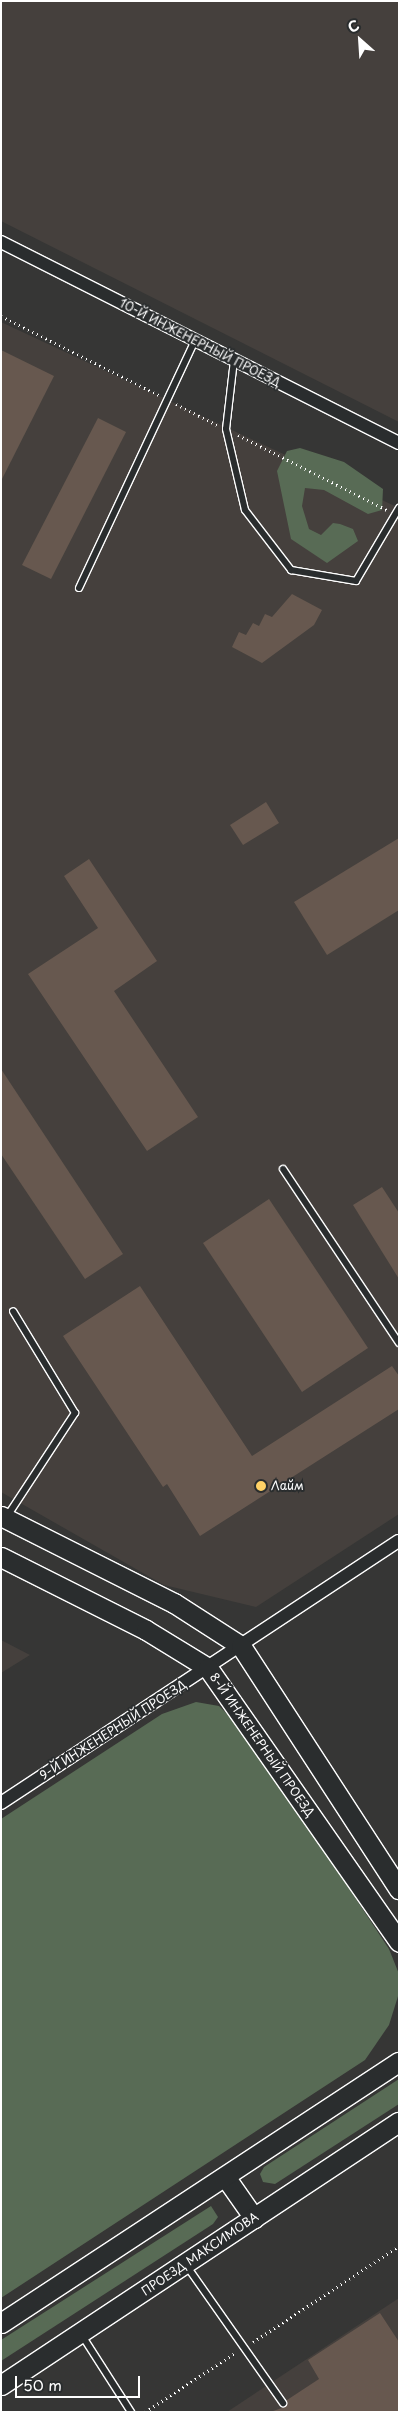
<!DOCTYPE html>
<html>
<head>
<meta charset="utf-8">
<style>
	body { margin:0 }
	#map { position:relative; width:400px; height:2413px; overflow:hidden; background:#363635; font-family:"Playpen Sans",sans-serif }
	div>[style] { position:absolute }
	.built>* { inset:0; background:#45403d }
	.green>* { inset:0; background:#586b55 }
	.building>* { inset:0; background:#67584f }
	.path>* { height:3px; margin-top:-1.5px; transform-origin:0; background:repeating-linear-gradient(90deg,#fff 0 1px,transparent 0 5px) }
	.roads { filter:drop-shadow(1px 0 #fff) drop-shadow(-1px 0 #fff) drop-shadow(0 1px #fff) drop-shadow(0 -1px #fff) }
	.lane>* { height:6px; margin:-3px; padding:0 3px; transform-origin:3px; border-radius:3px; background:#2a2d2e }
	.street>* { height:12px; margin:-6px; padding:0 6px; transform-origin:6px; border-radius:6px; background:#2a2d2e }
	.secondary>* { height:19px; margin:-9.5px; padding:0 9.5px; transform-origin:9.5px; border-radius:9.5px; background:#2a2d2e }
	.dots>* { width:14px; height:14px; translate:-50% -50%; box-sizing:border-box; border:2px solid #2a2d2e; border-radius:50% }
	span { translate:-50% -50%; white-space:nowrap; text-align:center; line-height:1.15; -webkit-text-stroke:4px #2a2d2e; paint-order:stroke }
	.street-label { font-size:12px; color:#fff }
	.poi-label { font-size:12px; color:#fff }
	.left { translate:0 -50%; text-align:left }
	.frame { position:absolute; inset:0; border:2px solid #fff; pointer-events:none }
	.north { position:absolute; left:335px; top:15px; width:50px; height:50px; -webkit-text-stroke:4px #2a2d2e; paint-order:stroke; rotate:334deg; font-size:14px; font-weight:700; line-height:20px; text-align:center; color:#fff }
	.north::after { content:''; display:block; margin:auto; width:18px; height:22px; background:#fff; clip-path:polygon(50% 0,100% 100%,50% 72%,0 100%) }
	.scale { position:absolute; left:15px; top:2376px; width:125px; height:22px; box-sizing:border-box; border:2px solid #fff; border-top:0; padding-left:6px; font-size:15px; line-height:18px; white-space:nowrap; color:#fff; -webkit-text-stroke:4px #2a2d2e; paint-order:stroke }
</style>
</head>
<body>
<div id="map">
	<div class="built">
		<div style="clip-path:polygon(1px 1px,399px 1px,399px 422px,1px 221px)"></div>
		<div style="clip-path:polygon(1px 322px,399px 508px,399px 1514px,256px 1607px,164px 1585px,1px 1492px)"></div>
		<div style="clip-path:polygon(1px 1640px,30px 1655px,1px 1673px)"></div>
		<div style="clip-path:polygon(399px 2298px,399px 2412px,227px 2412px)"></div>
	</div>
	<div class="green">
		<div style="clip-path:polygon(300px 448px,344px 462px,383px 489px,382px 510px,368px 514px,324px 490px,305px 488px,302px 506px,309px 529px,321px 535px,333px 523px,340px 524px,353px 529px,358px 541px,327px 563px,291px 539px,277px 471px,287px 451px)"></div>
		<div style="clip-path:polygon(196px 1702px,219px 1706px,246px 1732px,389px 1949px,399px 1974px,399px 1993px,389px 2025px,365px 2060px,1px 2298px,1px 1819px,162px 1714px)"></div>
		<div style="clip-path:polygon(399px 2079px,399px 2104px,275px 2184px,263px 2182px,260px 2174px,264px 2167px)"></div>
		<div style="clip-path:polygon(211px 2206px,218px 2217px,213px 2224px,1px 2361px,1px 2340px)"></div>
	</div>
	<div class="building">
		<div style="clip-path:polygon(1px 350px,54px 376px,1px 481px)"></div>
		<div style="clip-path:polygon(98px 418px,126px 432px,51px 579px,22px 565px)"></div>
		<div style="clip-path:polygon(292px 594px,322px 610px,314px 625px,262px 663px,232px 647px,239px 632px,246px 635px,253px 623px,259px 626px,265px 614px,272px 617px)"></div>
		<div style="clip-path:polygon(266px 802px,279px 823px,243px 845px,230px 825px)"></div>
		<div style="clip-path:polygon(399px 838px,399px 910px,327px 955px,294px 902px)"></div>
		<div style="clip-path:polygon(89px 859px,157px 961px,114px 991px,198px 1117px,147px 1151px,28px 974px,98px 928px,64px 876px)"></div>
		<div style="clip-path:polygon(1px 1069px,123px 1254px,85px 1279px,1px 1154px)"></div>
		<div style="clip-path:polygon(382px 1187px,399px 1213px,399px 1279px,353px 1205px)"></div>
		<div style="clip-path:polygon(269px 1199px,368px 1348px,302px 1392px,203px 1243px)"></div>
		<div style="clip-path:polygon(140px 1286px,252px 1456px,392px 1366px,399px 1376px,399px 1409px,200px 1536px,167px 1484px,163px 1487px,63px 1336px)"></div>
		<div style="clip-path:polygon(380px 2313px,399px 2342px,399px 2412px,270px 2412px,285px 2407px,287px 2400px,319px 2379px,308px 2360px)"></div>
	</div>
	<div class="path">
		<div style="left:1px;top:316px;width:177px;rotate:26.6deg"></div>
		<div style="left:176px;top:404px;width:46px;rotate:27.1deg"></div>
		<div style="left:238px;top:435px;width:167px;rotate:26.7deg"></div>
		<div style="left:253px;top:2342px;width:175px;rotate:-33.3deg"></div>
		<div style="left:145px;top:2412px;width:108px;rotate:-33.2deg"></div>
	</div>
	<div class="roads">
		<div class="lane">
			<div style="left:234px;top:360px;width:69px;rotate:96.6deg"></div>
			<div style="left:226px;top:429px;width:83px;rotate:76.8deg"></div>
			<div style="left:245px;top:510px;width:76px;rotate:52.5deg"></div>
			<div style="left:291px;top:570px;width:66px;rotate:9.6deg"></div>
			<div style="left:356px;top:581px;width:85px;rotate:-59.5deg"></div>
			<div style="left:79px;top:588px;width:274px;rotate:-64.9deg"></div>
			<div style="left:283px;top:1169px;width:209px;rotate:56.3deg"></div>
			<div style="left:6px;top:1518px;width:126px;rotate:-56.7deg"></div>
			<div style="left:75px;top:1413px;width:119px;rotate:-121.3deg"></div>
			<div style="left:186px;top:2265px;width:169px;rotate:54.9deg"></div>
			<div style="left:81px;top:2334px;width:93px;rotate:57.3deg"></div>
		</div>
		<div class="street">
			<div style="left:1px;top:242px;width:446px;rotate:26.8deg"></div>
			<div style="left:1px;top:1803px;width:476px;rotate:-33.4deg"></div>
		</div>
		<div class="secondary">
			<div style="left:1px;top:1516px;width:194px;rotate:26.7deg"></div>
			<div style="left:174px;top:1603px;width:80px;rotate:32.7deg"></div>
			<div style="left:241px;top:1646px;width:290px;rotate:57deg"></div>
			<div style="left:1px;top:1557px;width:162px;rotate:26.7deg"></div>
			<div style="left:146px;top:1630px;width:73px;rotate:31.5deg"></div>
			<div style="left:208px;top:1668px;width:334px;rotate:55.1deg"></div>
			<div style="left:226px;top:2178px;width:49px;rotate:55deg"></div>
			<div style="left:1px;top:2323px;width:476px;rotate:-33.3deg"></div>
			<div style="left:1px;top:2385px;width:477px;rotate:-33.5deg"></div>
		</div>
	</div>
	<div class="dots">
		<div style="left:261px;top:1486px;background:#ffd166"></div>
	</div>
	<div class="street-label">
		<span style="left:200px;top:343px;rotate:27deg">10-Й ИНЖЕНЕРНЫЙ ПРОЕЗД</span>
		<span style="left:113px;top:1730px;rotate:-33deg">9-Й ИНЖЕНЕРНЫЙ ПРОЕЗД</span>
		<span style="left:262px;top:1745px;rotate:55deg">8-Й ИНЖЕНЕРНЫЙ ПРОЕЗД</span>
		<span style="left:200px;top:2254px;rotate:-34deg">ПРОЕЗД МАКСИМОВА</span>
	</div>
	<div class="poi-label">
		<span class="left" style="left:271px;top:1486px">Лайм</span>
	</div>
	<div class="frame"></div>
	<div class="north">С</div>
	<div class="scale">50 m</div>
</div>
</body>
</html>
